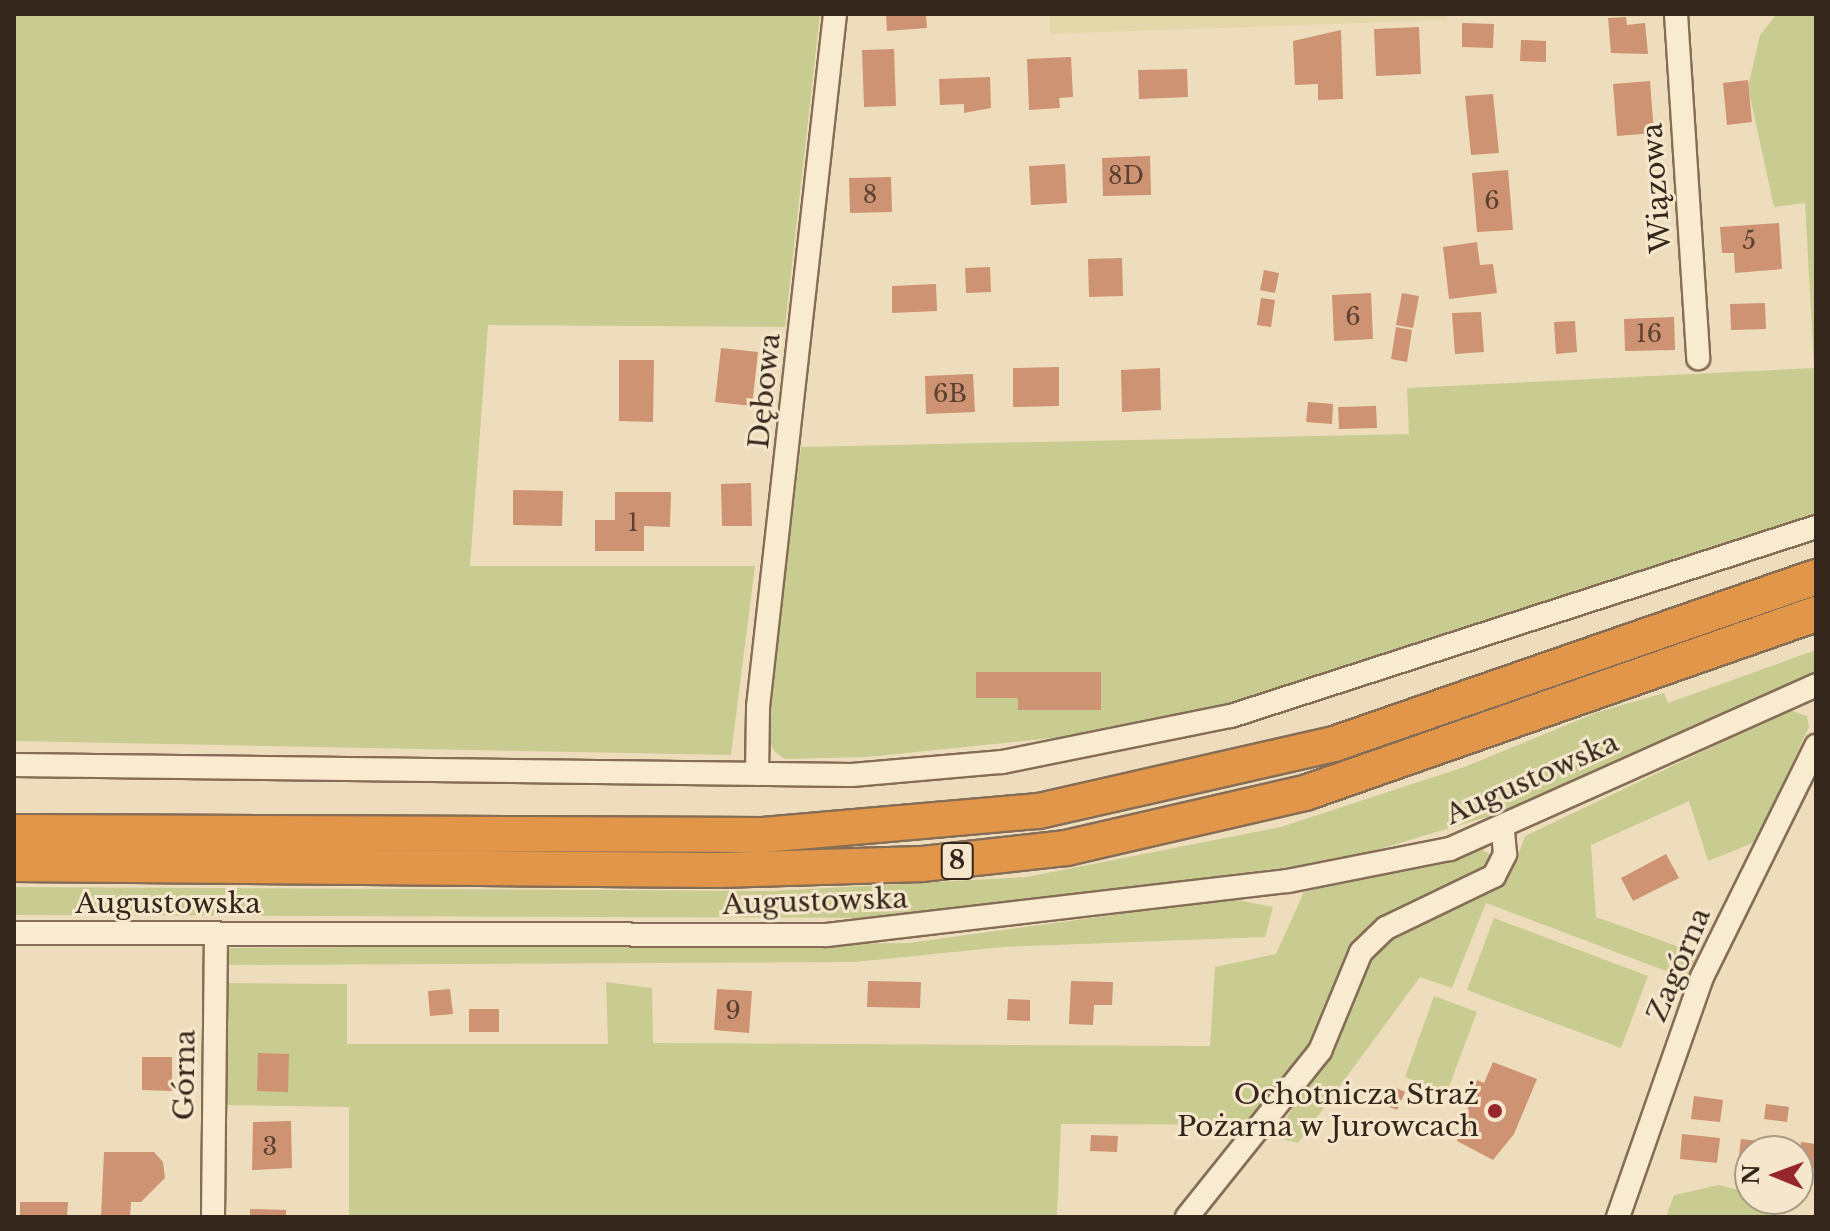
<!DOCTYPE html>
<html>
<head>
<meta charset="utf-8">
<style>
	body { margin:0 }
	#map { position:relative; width:1830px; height:1231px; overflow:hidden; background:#eeddbd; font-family:"Libre Baskerville",serif }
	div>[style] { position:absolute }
	.farmland>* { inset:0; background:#e4d7aa }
	.green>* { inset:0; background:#c9cc91 }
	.building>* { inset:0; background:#cd9372 }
	.roads { filter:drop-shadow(2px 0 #866d56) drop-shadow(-2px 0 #866d56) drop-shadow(0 2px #866d56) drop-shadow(0 -2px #866d56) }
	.minor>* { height:22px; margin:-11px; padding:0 11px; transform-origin:11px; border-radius:11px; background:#f9ebd0 }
	.highway>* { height:34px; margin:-17px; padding:0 17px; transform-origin:17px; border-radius:17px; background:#e1964a }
	.dots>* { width:22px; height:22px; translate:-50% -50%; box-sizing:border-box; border:4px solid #f6e7cc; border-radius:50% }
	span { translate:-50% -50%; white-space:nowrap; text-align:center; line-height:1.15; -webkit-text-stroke:6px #f6e7cc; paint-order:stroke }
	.number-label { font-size:24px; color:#5b4131 }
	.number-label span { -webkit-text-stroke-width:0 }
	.shield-label span { padding:2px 6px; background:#f6e7cc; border:2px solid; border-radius:6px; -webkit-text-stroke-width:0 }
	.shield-label { font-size:26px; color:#35261b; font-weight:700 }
	.street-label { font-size:28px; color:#35261b }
	.poi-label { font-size:28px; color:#35261b }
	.right { translate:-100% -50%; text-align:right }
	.frame { position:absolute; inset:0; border:16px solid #35261b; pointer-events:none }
	.north { position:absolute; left:1734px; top:1135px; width:80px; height:80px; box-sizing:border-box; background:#f6e7cc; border:2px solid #a99a85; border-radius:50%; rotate:271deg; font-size:22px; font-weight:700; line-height:32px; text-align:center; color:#35261b }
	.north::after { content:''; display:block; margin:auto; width:28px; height:36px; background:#96252c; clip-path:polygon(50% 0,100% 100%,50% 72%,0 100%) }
</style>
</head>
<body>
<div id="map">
	<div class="farmland">
		<div style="clip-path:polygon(1050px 14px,1447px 14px,1447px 20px,1050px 34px)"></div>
	</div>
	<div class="green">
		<div style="clip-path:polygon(14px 14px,820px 14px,785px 327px,488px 325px,470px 566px,755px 566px,731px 755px,14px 741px)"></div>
		<div style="clip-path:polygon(1777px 14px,1816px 14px,1816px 518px,1245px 701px,1063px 737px,868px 757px,785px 759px,774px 751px,766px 733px,801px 447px,1409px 434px,1407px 388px,1814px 368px,1805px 203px,1774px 207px,1748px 87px,1760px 35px)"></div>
		<div style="clip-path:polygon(1816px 650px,1816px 671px,1520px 807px,1343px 860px,885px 918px,14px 915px,14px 887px,773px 891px,1027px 877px,1281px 827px,1467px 766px,1598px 712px,1664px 693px,1668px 703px)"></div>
		<div style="clip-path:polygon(1790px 710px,1807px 716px,1809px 727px,1755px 842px,1708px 861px,1689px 801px,1591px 845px,1596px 917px,1699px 954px,1687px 979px,1486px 903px,1452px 988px,1420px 977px,1298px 1143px,1274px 1137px,1327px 1055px,1365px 967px,1384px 941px,1493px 888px,1516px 861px,1525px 836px)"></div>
		<div style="clip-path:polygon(1481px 849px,1491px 855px,1488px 868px,1366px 931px,1314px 1044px,1255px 1125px,1061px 1124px,1057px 1217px,349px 1217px,349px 1107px,226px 1105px,228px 983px,347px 984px,347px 1044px,608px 1044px,606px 982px,652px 988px,653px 1043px,1210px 1046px,1215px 967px,1276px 954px,1304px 892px)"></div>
		<div style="clip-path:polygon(1232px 899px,1273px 907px,1265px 937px,1003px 947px,855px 962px,229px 965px,229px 948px,908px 943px)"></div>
		<div style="clip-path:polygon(1494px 918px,1648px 976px,1621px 1048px,1467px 990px)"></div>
		<div style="clip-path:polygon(1434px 996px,1477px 1012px,1447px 1092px,1405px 1077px)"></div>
		<div style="clip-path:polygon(1719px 1185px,1742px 1191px,1777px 1217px,1666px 1217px,1674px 1195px)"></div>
	</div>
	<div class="building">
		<div style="clip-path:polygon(886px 14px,926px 14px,927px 28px,887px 31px)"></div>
		<div style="clip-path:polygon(1626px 17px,1627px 25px,1645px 23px,1648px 54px,1611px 53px,1608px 18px)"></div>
		<div style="clip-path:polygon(1462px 23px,1494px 24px,1493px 48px,1462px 47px)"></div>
		<div style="clip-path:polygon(1419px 27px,1421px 74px,1376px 76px,1374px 29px)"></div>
		<div style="clip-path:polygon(1341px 30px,1343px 99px,1318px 100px,1318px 84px,1295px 85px,1293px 41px)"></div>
		<div style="clip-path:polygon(1521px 40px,1546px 41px,1546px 62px,1520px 61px)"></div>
		<div style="clip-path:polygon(894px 49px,896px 106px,864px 107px,862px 50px)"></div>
		<div style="clip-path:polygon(1071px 57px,1073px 97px,1059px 98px,1060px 108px,1029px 110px,1027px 59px)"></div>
		<div style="clip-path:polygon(1187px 69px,1188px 97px,1139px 99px,1138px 70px)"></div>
		<div style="clip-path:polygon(990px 77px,991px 108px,964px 113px,964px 104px,940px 105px,939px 79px)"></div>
		<div style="clip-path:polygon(1748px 80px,1752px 122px,1727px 125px,1723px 83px)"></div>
		<div style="clip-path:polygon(1650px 81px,1654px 133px,1617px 136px,1613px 84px)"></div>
		<div style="clip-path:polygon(1493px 94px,1499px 153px,1471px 155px,1465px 96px)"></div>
		<div style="clip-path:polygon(1150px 156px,1151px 195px,1103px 196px,1102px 158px)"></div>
		<div style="clip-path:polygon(1065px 164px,1067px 203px,1031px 205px,1029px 166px)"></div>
		<div style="clip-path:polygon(1508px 170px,1513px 230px,1477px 232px,1472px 173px)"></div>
		<div style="clip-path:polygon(891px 177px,892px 212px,850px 213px,849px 178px)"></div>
		<div style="clip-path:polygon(1779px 223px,1782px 269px,1735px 273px,1734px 253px,1722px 253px,1720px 227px)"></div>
		<div style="clip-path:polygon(1477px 242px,1480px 265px,1493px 264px,1497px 293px,1449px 299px,1443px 247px)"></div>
		<div style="clip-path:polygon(1122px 258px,1123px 296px,1089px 297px,1088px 259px)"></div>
		<div style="clip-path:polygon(990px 267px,991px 292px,966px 293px,965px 268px)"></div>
		<div style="clip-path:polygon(1264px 270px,1279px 273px,1275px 293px,1260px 290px)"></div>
		<div style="clip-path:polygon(936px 284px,937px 311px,892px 313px,892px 286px)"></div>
		<div style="clip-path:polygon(1371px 293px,1373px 339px,1334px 341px,1332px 295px)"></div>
		<div style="clip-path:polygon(1402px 293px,1419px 296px,1413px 328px,1396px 325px)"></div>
		<div style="clip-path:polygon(1261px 298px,1275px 300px,1271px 327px,1257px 325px)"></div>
		<div style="clip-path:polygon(1765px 303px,1766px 329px,1731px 330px,1730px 304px)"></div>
		<div style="clip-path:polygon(1481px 312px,1484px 352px,1455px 354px,1452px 313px)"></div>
		<div style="clip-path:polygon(1674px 317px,1675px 350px,1625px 351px,1624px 319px)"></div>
		<div style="clip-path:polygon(1575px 321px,1577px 352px,1556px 354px,1554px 322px)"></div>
		<div style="clip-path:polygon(1396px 327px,1412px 330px,1407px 362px,1391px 359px)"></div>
		<div style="clip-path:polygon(721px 348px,758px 352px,752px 406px,715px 402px)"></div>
		<div style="clip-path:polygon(619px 360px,654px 360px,653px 422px,619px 421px)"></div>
		<div style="clip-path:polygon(1059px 367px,1059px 406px,1013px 407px,1013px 368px)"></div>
		<div style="clip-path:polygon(1160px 368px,1161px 410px,1122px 412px,1121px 370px)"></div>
		<div style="clip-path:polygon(973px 374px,975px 412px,926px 414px,925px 376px)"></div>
		<div style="clip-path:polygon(1308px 402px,1333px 404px,1332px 424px,1306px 422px)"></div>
		<div style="clip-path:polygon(1376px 406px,1377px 428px,1339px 429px,1338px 407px)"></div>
		<div style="clip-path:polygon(751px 483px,752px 526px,722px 526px,721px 484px)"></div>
		<div style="clip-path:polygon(513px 490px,563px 491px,562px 526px,513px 525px)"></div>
		<div style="clip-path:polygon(615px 492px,671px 492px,670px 527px,644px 526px,644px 551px,595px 551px,595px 520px,615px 520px)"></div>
		<div style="clip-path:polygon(976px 672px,1101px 672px,1101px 710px,1018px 710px,1018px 698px,976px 698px)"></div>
		<div style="clip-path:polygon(1666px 854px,1679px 878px,1633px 901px,1621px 878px)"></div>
		<div style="clip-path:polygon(868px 981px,921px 982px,920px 1008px,867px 1007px)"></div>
		<div style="clip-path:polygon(1071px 981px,1113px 982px,1112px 1005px,1094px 1005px,1093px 1025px,1069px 1024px)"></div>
		<div style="clip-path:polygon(450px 989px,453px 1014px,430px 1016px,428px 991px)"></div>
		<div style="clip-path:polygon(717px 989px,752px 991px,749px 1033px,714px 1030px)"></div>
		<div style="clip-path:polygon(1008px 999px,1030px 1000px,1030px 1021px,1007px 1020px)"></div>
		<div style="clip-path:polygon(469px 1009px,499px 1009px,499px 1032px,469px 1032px)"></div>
		<div style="clip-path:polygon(258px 1053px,289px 1054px,288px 1092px,257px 1091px)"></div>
		<div style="clip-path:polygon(142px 1057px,172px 1057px,172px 1091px,142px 1090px)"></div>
		<div style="clip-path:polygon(1493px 1062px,1537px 1079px,1514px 1134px,1493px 1160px,1457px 1141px,1477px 1080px,1484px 1083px)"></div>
		<div style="clip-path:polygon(1394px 1087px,1405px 1092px,1397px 1110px,1387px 1106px)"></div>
		<div style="clip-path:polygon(1694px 1096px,1723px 1100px,1720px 1122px,1691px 1119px)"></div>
		<div style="clip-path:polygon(1766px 1104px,1789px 1107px,1787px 1122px,1764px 1119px)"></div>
		<div style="clip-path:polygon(291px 1121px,292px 1168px,252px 1170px,253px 1122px)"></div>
		<div style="clip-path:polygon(1682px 1134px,1720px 1138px,1717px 1163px,1680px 1159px)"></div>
		<div style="clip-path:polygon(1091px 1135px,1118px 1136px,1117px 1152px,1090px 1151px)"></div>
		<div style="clip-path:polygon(1741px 1139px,1778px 1143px,1777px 1151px,1750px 1151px,1750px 1165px,1738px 1163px)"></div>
		<div style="clip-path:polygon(1801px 1142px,1816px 1144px,1816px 1169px,1798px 1167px)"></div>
		<div style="clip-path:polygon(104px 1152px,154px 1152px,163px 1162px,165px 1178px,141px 1202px,131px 1202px,130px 1217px,101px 1217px)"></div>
		<div style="clip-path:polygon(20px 1202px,68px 1202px,67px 1217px,20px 1217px)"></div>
		<div style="clip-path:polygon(250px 1209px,286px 1210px,286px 1217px,250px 1217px)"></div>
	</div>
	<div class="roads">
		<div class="minor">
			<div style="left:1676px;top:14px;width:345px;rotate:86.3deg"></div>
			<div style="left:14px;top:765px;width:838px;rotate:0.68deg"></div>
			<div style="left:852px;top:775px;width:151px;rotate:-5deg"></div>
			<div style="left:1002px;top:762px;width:234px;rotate:-11.4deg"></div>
			<div style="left:1231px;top:716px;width:615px;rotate:-17.9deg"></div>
			<div style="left:757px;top:774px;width:67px;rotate:-89.1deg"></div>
			<div style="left:758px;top:707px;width:697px;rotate:-83.66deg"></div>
			<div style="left:14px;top:933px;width:813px;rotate:0.14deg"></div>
			<div style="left:827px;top:935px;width:464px;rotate:-6.7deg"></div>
			<div style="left:1288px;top:881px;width:165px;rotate:-11.2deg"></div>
			<div style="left:1450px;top:849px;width:401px;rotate:-24.1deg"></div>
			<div style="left:213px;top:1217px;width:283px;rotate:-89.4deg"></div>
			<div style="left:1187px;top:1217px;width:213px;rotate:-51.3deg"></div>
			<div style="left:1320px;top:1051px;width:107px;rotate:-67.5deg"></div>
			<div style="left:1361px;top:952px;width:35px;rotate:-44deg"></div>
			<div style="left:1386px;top:928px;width:120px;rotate:-25.7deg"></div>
			<div style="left:1494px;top:876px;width:25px;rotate:-63deg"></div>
			<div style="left:1505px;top:854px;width:25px;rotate:-95deg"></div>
			<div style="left:1618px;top:1217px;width:254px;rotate:-70.7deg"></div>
			<div style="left:1702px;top:977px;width:258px;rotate:-63.7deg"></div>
		</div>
		<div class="highway">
			<div style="left:14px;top:832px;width:749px;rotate:0.23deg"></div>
			<div style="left:763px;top:835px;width:277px;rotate:-5deg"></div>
			<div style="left:1039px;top:811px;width:303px;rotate:-12.8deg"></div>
			<div style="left:1334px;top:744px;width:510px;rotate:-19.11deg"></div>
			<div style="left:14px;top:864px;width:705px;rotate:0.49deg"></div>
			<div style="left:719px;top:870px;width:203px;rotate:-1.7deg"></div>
			<div style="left:922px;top:864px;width:145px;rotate:-6.3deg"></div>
			<div style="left:1066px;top:848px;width:245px;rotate:-13deg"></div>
			<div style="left:1305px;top:793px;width:541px;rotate:-19.31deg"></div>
		</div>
	</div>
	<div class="dots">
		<div style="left:1495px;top:1111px;background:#96252c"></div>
	</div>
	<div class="number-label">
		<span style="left:1126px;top:176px">8D</span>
		<span style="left:870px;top:195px">8</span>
		<span style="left:1492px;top:201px">6</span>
		<span style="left:1749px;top:241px">5</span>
		<span style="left:1353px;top:317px">6</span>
		<span style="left:1649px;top:334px">16</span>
		<span style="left:950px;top:394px">6B</span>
		<span style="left:633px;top:523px">1</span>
		<span style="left:733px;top:1011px">9</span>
		<span style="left:270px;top:1147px">3</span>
	</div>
	<div class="shield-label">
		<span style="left:957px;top:861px">8</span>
	</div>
	<div class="street-label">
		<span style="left:1657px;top:188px;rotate:-94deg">Wiązowa</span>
		<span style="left:765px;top:391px;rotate:-84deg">Dębowa</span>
		<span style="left:1532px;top:779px;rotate:-24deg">Augustowska</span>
		<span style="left:815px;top:902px;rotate:-2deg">Augustowska</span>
		<span style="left:168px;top:904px">Augustowska</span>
		<span style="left:1679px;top:965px;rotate:-67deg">Zagórna</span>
		<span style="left:185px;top:1075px;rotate:-89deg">Górna</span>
	</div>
	<div class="poi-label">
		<span class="right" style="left:1479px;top:1111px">Ochotnicza Straż<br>Pożarna w Jurowcach</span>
	</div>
	<div class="frame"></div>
	<div class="north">N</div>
</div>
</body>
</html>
